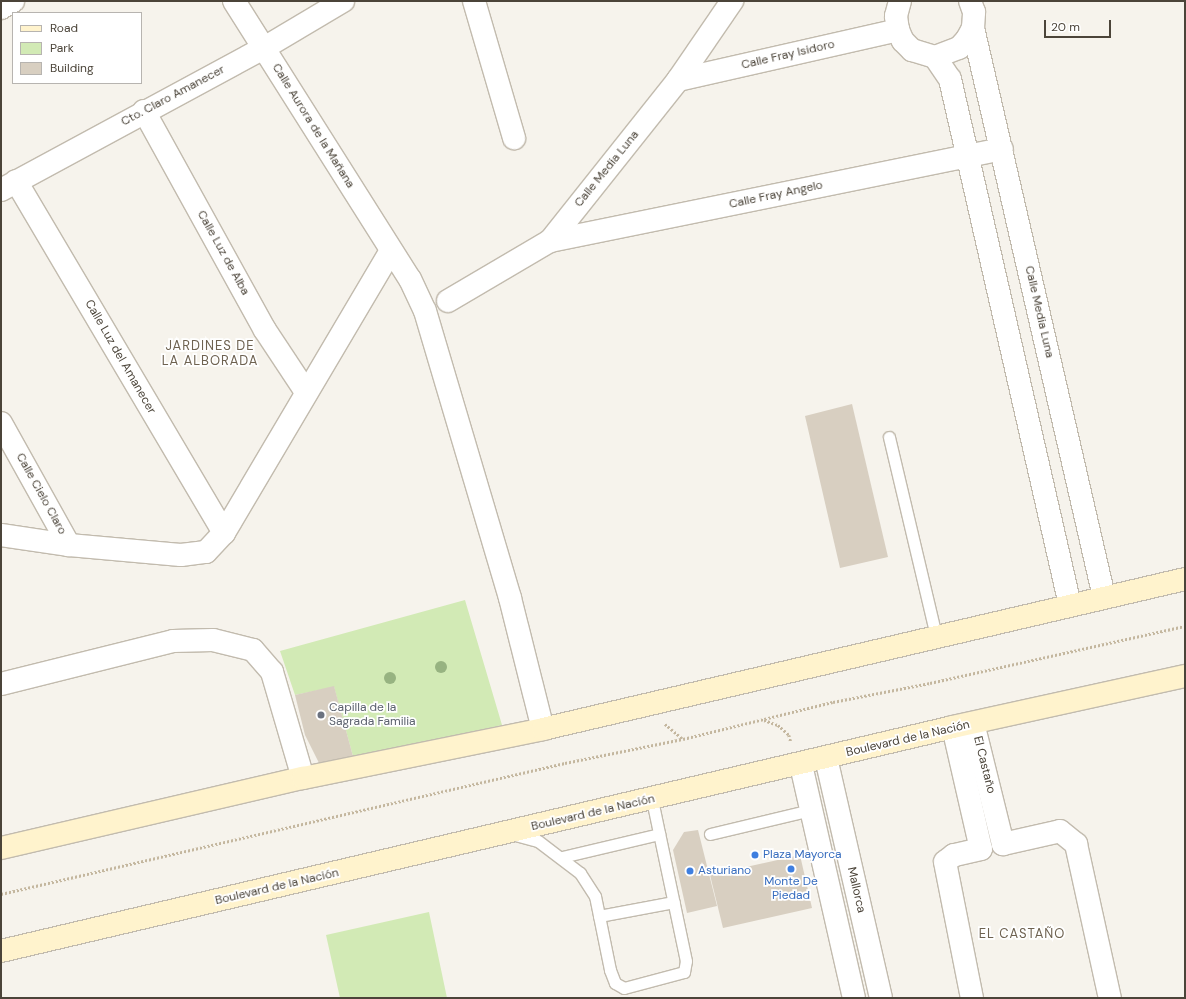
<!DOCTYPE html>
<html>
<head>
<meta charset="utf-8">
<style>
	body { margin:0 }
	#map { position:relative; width:1186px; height:999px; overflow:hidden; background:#f6f3ec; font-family:"DM Sans",sans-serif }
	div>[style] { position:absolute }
	.green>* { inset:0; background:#d2eab5 }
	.building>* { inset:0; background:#d8cfc1 }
	.path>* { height:2.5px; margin-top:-1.25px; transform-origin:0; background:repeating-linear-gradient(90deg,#c4b79f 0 2px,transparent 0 4px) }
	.roads { filter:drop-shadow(1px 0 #c2bbae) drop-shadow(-1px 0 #c2bbae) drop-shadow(0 1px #c2bbae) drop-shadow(0 -1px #c2bbae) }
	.service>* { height:11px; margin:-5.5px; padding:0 5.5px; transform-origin:5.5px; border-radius:5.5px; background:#fff }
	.minor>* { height:22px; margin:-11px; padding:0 11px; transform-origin:11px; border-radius:11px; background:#fff }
	.secondary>* { height:22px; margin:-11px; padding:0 11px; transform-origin:11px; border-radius:11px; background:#fff3cd }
	.trees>* { width:12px; height:12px; margin:-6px; border-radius:50%; background:#97b381 }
	.dots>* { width:11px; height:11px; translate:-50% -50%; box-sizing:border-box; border:2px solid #fff; border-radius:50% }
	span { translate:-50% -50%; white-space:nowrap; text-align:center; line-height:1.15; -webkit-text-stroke:3.5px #fff; paint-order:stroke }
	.street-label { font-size:12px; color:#4b4439 }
	.worship-label { font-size:12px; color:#5b616d }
	.left { translate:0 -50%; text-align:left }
	.shop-label { font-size:12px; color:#366cbe }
	.neighbourhood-label { font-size:13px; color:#6e6250; letter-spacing:1px }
	.frame { position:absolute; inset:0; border:2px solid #4b4439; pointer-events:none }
	.legend { position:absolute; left:12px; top:12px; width:130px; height:72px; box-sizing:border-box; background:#fff; border:1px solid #b7b4b0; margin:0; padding:5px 7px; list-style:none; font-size:12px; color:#4b4439 }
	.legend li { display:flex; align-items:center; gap:8px; height:20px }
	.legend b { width:20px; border:1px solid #b7b4b0 }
	.scale { position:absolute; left:1044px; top:20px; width:67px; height:18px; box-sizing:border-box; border:2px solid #4b4439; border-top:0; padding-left:5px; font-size:12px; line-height:14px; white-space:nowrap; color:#4b4439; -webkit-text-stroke:3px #fff; paint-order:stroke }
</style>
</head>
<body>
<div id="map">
	<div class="green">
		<div style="clip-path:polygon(465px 600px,502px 725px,354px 760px,334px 687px,295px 695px,280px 651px)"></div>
		<div style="clip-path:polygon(429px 912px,447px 998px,340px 998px,326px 935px)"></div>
	</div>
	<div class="building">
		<div style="clip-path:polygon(852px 404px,888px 557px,840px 568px,805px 416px)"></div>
		<div style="clip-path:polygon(334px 686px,354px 760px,320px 765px,305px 735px,295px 695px)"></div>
		<div style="clip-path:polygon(698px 830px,717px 906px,687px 913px,673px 850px,684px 832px)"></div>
		<div style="clip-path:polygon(800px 855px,812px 908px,723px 928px,710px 875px)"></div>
	</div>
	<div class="path">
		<div style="left:764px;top:720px;width:15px;rotate:20deg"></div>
		<div style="left:778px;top:725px;width:15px;rotate:42deg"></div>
		<div style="left:789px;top:735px;width:7px;rotate:74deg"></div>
		<div style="left:665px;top:724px;width:23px;rotate:40deg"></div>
		<div style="left:1px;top:894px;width:579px;rotate:-13.08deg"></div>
		<div style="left:565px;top:763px;width:120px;rotate:-11.5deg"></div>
		<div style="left:683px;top:739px;width:154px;rotate:-13.9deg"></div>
		<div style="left:833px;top:702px;width:99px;rotate:-11.1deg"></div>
		<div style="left:930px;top:683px;width:261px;rotate:-12.6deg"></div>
	</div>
	<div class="roads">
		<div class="service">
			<div style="left:889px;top:437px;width:204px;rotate:76.7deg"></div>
			<div style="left:710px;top:834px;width:104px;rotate:-13.4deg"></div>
			<div style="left:515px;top:835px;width:24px;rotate:15deg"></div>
			<div style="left:538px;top:841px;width:53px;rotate:37.3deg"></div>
			<div style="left:580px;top:873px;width:27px;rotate:57deg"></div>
			<div style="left:595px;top:896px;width:76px;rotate:78.5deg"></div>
			<div style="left:610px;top:970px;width:14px;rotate:69deg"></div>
			<div style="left:615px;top:983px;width:10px;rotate:29deg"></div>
			<div style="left:624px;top:988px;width:62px;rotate:-14.9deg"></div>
			<div style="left:684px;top:972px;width:11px;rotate:-80deg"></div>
			<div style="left:686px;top:961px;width:165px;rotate:-101.9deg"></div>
			<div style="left:562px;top:857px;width:100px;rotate:-13.3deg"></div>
			<div style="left:599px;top:916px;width:76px;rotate:-10.6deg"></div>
		</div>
		<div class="minor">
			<div style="left:234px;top:1px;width:329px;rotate:57.7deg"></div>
			<div style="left:410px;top:279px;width:35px;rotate:65deg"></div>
			<div style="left:425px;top:311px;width:299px;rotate:73.5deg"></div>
			<div style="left:510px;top:598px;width:135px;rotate:75.9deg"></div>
			<div style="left:474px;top:1px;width:143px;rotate:73.7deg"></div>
			<div style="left:900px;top:1px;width:16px;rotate:105deg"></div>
			<div style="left:896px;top:16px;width:14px;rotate:82deg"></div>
			<div style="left:898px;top:30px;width:12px;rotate:66deg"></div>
			<div style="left:903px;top:41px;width:13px;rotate:45deg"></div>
			<div style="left:912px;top:50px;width:24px;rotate:17deg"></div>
			<div style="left:935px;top:57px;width:26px;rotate:-21deg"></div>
			<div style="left:959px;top:48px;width:12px;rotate:-48deg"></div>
			<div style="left:967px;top:39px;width:13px;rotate:-61deg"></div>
			<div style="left:973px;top:28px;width:16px;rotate:-86deg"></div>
			<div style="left:974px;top:12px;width:12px;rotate:-110deg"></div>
			<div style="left:1px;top:8px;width:14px;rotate:-30deg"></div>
			<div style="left:973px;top:28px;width:584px;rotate:77.03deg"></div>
			<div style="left:935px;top:57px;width:27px;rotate:56deg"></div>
			<div style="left:950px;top:79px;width:540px;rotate:77.15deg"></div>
			<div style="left:678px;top:80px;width:226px;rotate:-12.8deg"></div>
			<div style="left:144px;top:111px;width:250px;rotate:61.1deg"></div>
			<div style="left:265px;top:330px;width:74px;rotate:56.5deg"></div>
			<div style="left:16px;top:181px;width:409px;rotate:59.4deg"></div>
			<div style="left:1px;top:190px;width:299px;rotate:-28.4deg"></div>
			<div style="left:264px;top:48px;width:92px;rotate:-30.7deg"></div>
			<div style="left:550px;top:241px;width:461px;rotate:-11.5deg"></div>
			<div style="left:448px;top:301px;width:118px;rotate:-30.5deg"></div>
			<div style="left:550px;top:241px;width:206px;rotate:-51.5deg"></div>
			<div style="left:678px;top:80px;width:96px;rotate:-55.6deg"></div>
			<div style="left:1px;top:423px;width:140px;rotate:60.9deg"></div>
			<div style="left:1px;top:535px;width:69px;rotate:8.4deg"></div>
			<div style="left:69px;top:545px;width:112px;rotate:5.1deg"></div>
			<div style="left:181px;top:555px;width:25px;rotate:-7deg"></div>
			<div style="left:206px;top:552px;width:26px;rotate:-47deg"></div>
			<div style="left:224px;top:533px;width:328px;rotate:-59.4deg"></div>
			<div style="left:1px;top:684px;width:177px;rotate:-14deg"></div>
			<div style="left:173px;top:641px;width:40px;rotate:-1.4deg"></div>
			<div style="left:213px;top:640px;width:41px;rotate:14deg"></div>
			<div style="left:253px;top:650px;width:29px;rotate:49deg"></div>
			<div style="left:272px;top:672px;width:110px;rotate:73.7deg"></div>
			<div style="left:973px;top:723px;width:125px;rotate:76.1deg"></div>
			<div style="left:1003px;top:844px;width:58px;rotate:-12.8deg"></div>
			<div style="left:1060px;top:831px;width:21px;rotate:39deg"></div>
			<div style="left:1076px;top:844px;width:158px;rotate:77.6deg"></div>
			<div style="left:953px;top:727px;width:125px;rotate:77.1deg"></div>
			<div style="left:981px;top:849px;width:28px;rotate:167deg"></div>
			<div style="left:954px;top:855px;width:11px;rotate:142deg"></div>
			<div style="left:945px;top:862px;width:139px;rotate:78.8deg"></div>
			<div style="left:826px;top:758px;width:246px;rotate:77.1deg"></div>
			<div style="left:801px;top:765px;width:239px;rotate:77.2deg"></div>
		</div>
		<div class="secondary">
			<div style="left:1px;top:848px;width:310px;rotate:-13.1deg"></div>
			<div style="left:303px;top:778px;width:245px;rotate:-11.5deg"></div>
			<div style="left:543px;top:729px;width:659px;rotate:-13.15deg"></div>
			<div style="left:1px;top:951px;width:978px;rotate:-13.24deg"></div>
			<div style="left:953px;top:727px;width:238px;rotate:-12.4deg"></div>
		</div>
	</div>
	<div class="trees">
		<div style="left:441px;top:667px"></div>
		<div style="left:390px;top:678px"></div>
	</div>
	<div class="dots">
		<div style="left:321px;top:715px;background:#6b7280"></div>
		<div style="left:755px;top:855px;background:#3f7fe0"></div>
		<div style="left:791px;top:869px;background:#3f7fe0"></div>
		<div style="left:690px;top:871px;background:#3f7fe0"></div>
	</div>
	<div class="street-label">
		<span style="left:788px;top:55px;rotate:-13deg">Calle Fray Isidoro</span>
		<span style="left:173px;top:96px;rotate:-28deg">Cto. Claro Amanecer</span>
		<span style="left:313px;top:126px;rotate:58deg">Calle Aurora de la Mañana</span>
		<span style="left:607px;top:169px;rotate:-51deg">Calle Media Luna</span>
		<span style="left:776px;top:195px;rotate:-12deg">Calle Fray Angelo</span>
		<span style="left:223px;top:253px;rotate:61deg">Calle Luz de Alba</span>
		<span style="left:1039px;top:312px;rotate:77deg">Calle Media Luna</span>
		<span style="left:120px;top:357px;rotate:60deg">Calle Luz del Amanecer</span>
		<span style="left:41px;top:494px;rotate:61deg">Calle Cielo Claro</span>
		<span style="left:908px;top:739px;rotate:-13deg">Boulevard de la Nación</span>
		<span style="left:984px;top:765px;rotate:76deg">El Castaño</span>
		<span style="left:593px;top:813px;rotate:-13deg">Boulevard de la Nación</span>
		<span style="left:277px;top:887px;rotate:-13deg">Boulevard de la Nación</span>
		<span style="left:856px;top:890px;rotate:77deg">Mallorca</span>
	</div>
	<div class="worship-label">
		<span class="left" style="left:329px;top:715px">Capilla de la<br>Sagrada Familia</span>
	</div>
	<div class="shop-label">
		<span class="left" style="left:763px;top:855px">Plaza Mayorca</span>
		<span class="left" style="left:698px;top:871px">Asturiano</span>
		<span style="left:791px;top:889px">Monte De<br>Piedad</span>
	</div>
	<div class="neighbourhood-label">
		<span style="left:210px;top:354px">JARDINES DE<br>LA ALBORADA</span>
		<span style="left:1022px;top:934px">EL CASTAÑO</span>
	</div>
	<div class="frame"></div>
	<ul class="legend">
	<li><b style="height:5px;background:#fff3cd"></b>Road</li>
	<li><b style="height:11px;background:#d2eab5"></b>Park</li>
	<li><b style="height:11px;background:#d8cfc1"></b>Building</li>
	</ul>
	<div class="scale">20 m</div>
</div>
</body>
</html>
